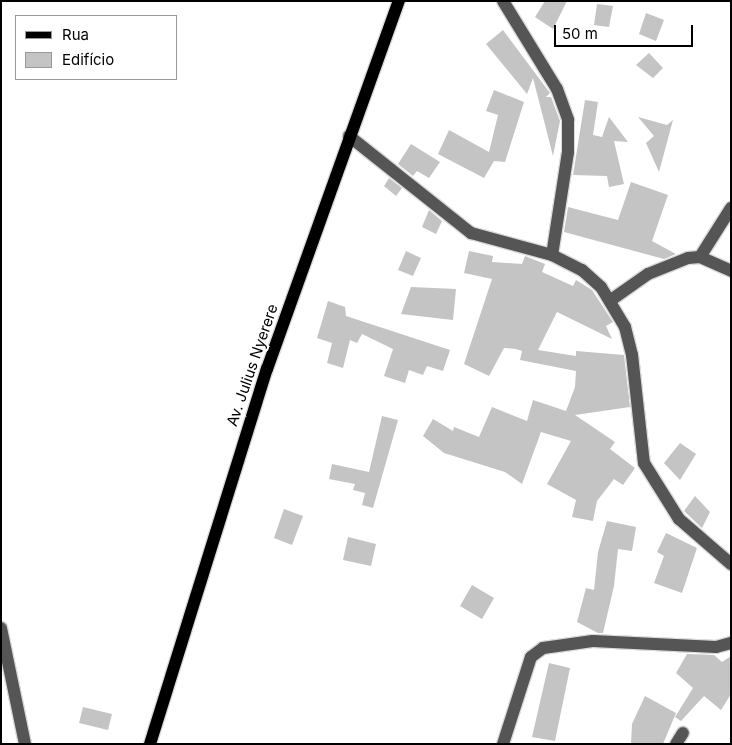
<!DOCTYPE html>
<html>
<head>
<meta charset="utf-8">
<style>
	body { margin:0 }
	#map { position:relative; width:732px; height:745px; overflow:hidden; background:#fff; font-family:Inter,sans-serif }
	div>[style] { position:absolute }
	.building>* { inset:0; background:#c4c4c4 }
	.roads { filter:drop-shadow(1px 0 #dbdbdb) drop-shadow(-1px 0 #dbdbdb) drop-shadow(0 1px #dbdbdb) drop-shadow(0 -1px #dbdbdb) }
	.minor>* { height:12px; margin:-6px; padding:0 6px; transform-origin:6px; border-radius:6px; background:#555 }
	.major>* { height:12px; margin:-6px; padding:0 6px; transform-origin:6px; border-radius:6px; background:#000 }
	span { translate:-50% -50%; white-space:nowrap; text-align:center; line-height:1.15; -webkit-text-stroke:4px #fff; paint-order:stroke }
	.street-label { font-size:15px; color:#000 }
	.frame { position:absolute; inset:0; border:2px solid #000; pointer-events:none }
	.legend { position:absolute; left:15px; top:15px; width:162px; height:65px; box-sizing:border-box; background:#fff; border:1px solid #999; margin:0; padding:6px 9px; list-style:none; font-size:15px; color:#000 }
	.legend li { display:flex; align-items:center; gap:10px; height:25px }
	.legend b { width:25px; border:1px solid #999 }
	.scale { position:absolute; left:554px; top:25px; width:139px; height:22px; box-sizing:border-box; border:2px solid #000; border-top:0; padding-left:6px; font-size:15px; line-height:18px; white-space:nowrap; color:#000; -webkit-text-stroke:4px #fff; paint-order:stroke }
</style>
</head>
<body>
<div id="map">
	<div class="building">
		<div style="clip-path:polygon(545px 1px,567px 1px,553px 29px,535px 17px)"></div>
		<div style="clip-path:polygon(597px 4px,613px 6px,609px 27px,594px 25px)"></div>
		<div style="clip-path:polygon(646px 13px,664px 20px,656px 41px,639px 34px)"></div>
		<div style="clip-path:polygon(503px 30px,550px 93px,546px 97px,551px 97px,560px 121px,553px 156px,533px 78px,527px 94px,486px 44px)"></div>
		<div style="clip-path:polygon(649px 53px,663px 68px,653px 78px,636px 65px)"></div>
		<div style="clip-path:polygon(494px 90px,524px 102px,505px 162px,494px 161px,484px 178px,438px 154px,449px 130px,489px 152px,498px 115px,486px 111px)"></div>
		<div style="clip-path:polygon(585px 100px,598px 102px,593px 135px,602px 137px,609px 117px,628px 142px,614px 141px,624px 184px,609px 187px,607px 176px,573px 175px)"></div>
		<div style="clip-path:polygon(638px 117px,667px 125px,673px 120px,659px 172px,646px 143px,654px 136px)"></div>
		<div style="clip-path:polygon(411px 144px,440px 162px,429px 178px,417px 171px,413px 176px,398px 164px)"></div>
		<div style="clip-path:polygon(389px 178px,402px 188px,396px 196px,384px 186px)"></div>
		<div style="clip-path:polygon(631px 182px,668px 195px,652px 241px,676px 254px,664px 259px,564px 232px,568px 207px,618px 220px)"></div>
		<div style="clip-path:polygon(429px 210px,442px 221px,436px 234px,422px 227px)"></div>
		<div style="clip-path:polygon(406px 251px,421px 258px,413px 276px,398px 270px)"></div>
		<div style="clip-path:polygon(469px 251px,493px 256px,492px 262px,522px 264px,525px 256px,545px 264px,542px 272px,573px 286px,576px 280px,592px 290px,613px 322px,606px 326px,612px 339px,557px 312px,538px 350px,576px 356px,576px 351px,624px 355px,630px 407px,575px 415px,615px 442px,610px 449px,635px 468px,623px 485px,614px 479px,597px 501px,593px 521px,572px 517px,576px 500px,547px 484px,571px 441px,541px 432px,522px 484px,505px 472px,444px 453px,423px 436px,433px 419px,453px 431px,454px 427px,479px 437px,492px 407px,527px 421px,533px 400px,566px 411px,575px 387px,576px 371px,520px 360px,522px 351px,516px 349px,504px 348px,489px 376px,464px 364px,492px 279px,464px 273px)"></div>
		<div style="clip-path:polygon(411px 287px,456px 289px,453px 320px,401px 314px)"></div>
		<div style="clip-path:polygon(328px 301px,345px 307px,346px 316px,450px 350px,443px 371px,427px 366px,423px 375px,409px 370px,405px 383px,384px 376px,393px 349px,362px 334px,357px 343px,350px 340px,343px 368px,327px 363px,332px 343px,317px 338px)"></div>
		<div style="clip-path:polygon(382px 416px,398px 420px,373px 508px,362px 505px,365px 493px,353px 490px,355px 484px,329px 479px,332px 464px,369px 472px)"></div>
		<div style="clip-path:polygon(680px 443px,696px 454px,680px 480px,664px 463px)"></div>
		<div style="clip-path:polygon(695px 496px,710px 512px,702px 528px,684px 511px)"></div>
		<div style="clip-path:polygon(284px 509px,303px 516px,292px 545px,274px 538px)"></div>
		<div style="clip-path:polygon(607px 521px,636px 527px,632px 551px,618px 549px,614px 586px,603px 633px,598px 633px,577px 622px,586px 588px,594px 590px,598px 552px)"></div>
		<div style="clip-path:polygon(666px 533px,697px 548px,682px 593px,654px 583px,664px 556px,657px 552px)"></div>
		<div style="clip-path:polygon(348px 537px,376px 544px,371px 566px,343px 560px)"></div>
		<div style="clip-path:polygon(472px 585px,494px 598px,482px 619px,460px 606px)"></div>
		<div style="clip-path:polygon(687px 654px,714px 655px,722px 662px,731px 656px,731px 694px,721px 710px,704px 696px,681px 721px,675px 717px,693px 688px,676px 673px)"></div>
		<div style="clip-path:polygon(549px 663px,570px 668px,555px 741px,532px 737px)"></div>
		<div style="clip-path:polygon(645px 696px,676px 713px,663px 744px,631px 744px,632px 724px)"></div>
		<div style="clip-path:polygon(83px 707px,112px 714px,108px 730px,79px 723px)"></div>
	</div>
	<div class="roads">
		<div class="minor">
			<div style="left:503px;top:1px;width:103px;rotate:58.5deg"></div>
			<div style="left:557px;top:89px;width:33px;rotate:70deg"></div>
			<div style="left:568px;top:120px;width:32px;rotate:90deg"></div>
			<div style="left:568px;top:152px;width:104px;rotate:98.8deg"></div>
			<div style="left:349px;top:136px;width:156px;rotate:38.5deg"></div>
			<div style="left:471px;top:233px;width:84px;rotate:15.2deg"></div>
			<div style="left:552px;top:255px;width:34px;rotate:27deg"></div>
			<div style="left:582px;top:270px;width:25px;rotate:42deg"></div>
			<div style="left:601px;top:287px;width:47px;rotate:59deg"></div>
			<div style="left:625px;top:327px;width:29px;rotate:76deg"></div>
			<div style="left:632px;top:355px;width:109px;rotate:83.7deg"></div>
			<div style="left:644px;top:463px;width:66px;rotate:58deg"></div>
			<div style="left:679px;top:519px;width:69px;rotate:40.9deg"></div>
			<div style="left:700px;top:257px;width:58px;rotate:-57.7deg"></div>
			<div style="left:611px;top:300px;width:45px;rotate:-35.1deg"></div>
			<div style="left:648px;top:274px;width:43px;rotate:-21.8deg"></div>
			<div style="left:688px;top:258px;width:12px;rotate:-5deg"></div>
			<div style="left:700px;top:257px;width:34px;rotate:24deg"></div>
			<div style="left:1px;top:628px;width:118px;rotate:78.3deg"></div>
			<div style="left:503px;top:744px;width:91px;rotate:-72.2deg"></div>
			<div style="left:531px;top:657px;width:15px;rotate:-37deg"></div>
			<div style="left:543px;top:648px;width:50px;rotate:-8deg"></div>
			<div style="left:593px;top:641px;width:123px;rotate:2.8deg"></div>
			<div style="left:716px;top:647px;width:16px;rotate:-15deg"></div>
			<div style="left:676px;top:744px;width:13px;rotate:-58deg"></div>
		</div>
		<div class="major">
			<div style="left:150px;top:744px;width:393px;rotate:-72.7deg"></div>
			<div style="left:267px;top:369px;width:391px;rotate:-70.3deg"></div>
		</div>
	</div>
	<div class="street-label">
		<span style="left:252px;top:365px;rotate:-71deg">Av. Julius Nyerere</span>
	</div>
	<div class="frame"></div>
	<ul class="legend">
	<li><b style="height:6px;background:#000"></b>Rua</li>
	<li><b style="height:14px;background:#c4c4c4"></b>Edifício</li>
	</ul>
	<div class="scale">50 m</div>
</div>
</body>
</html>
